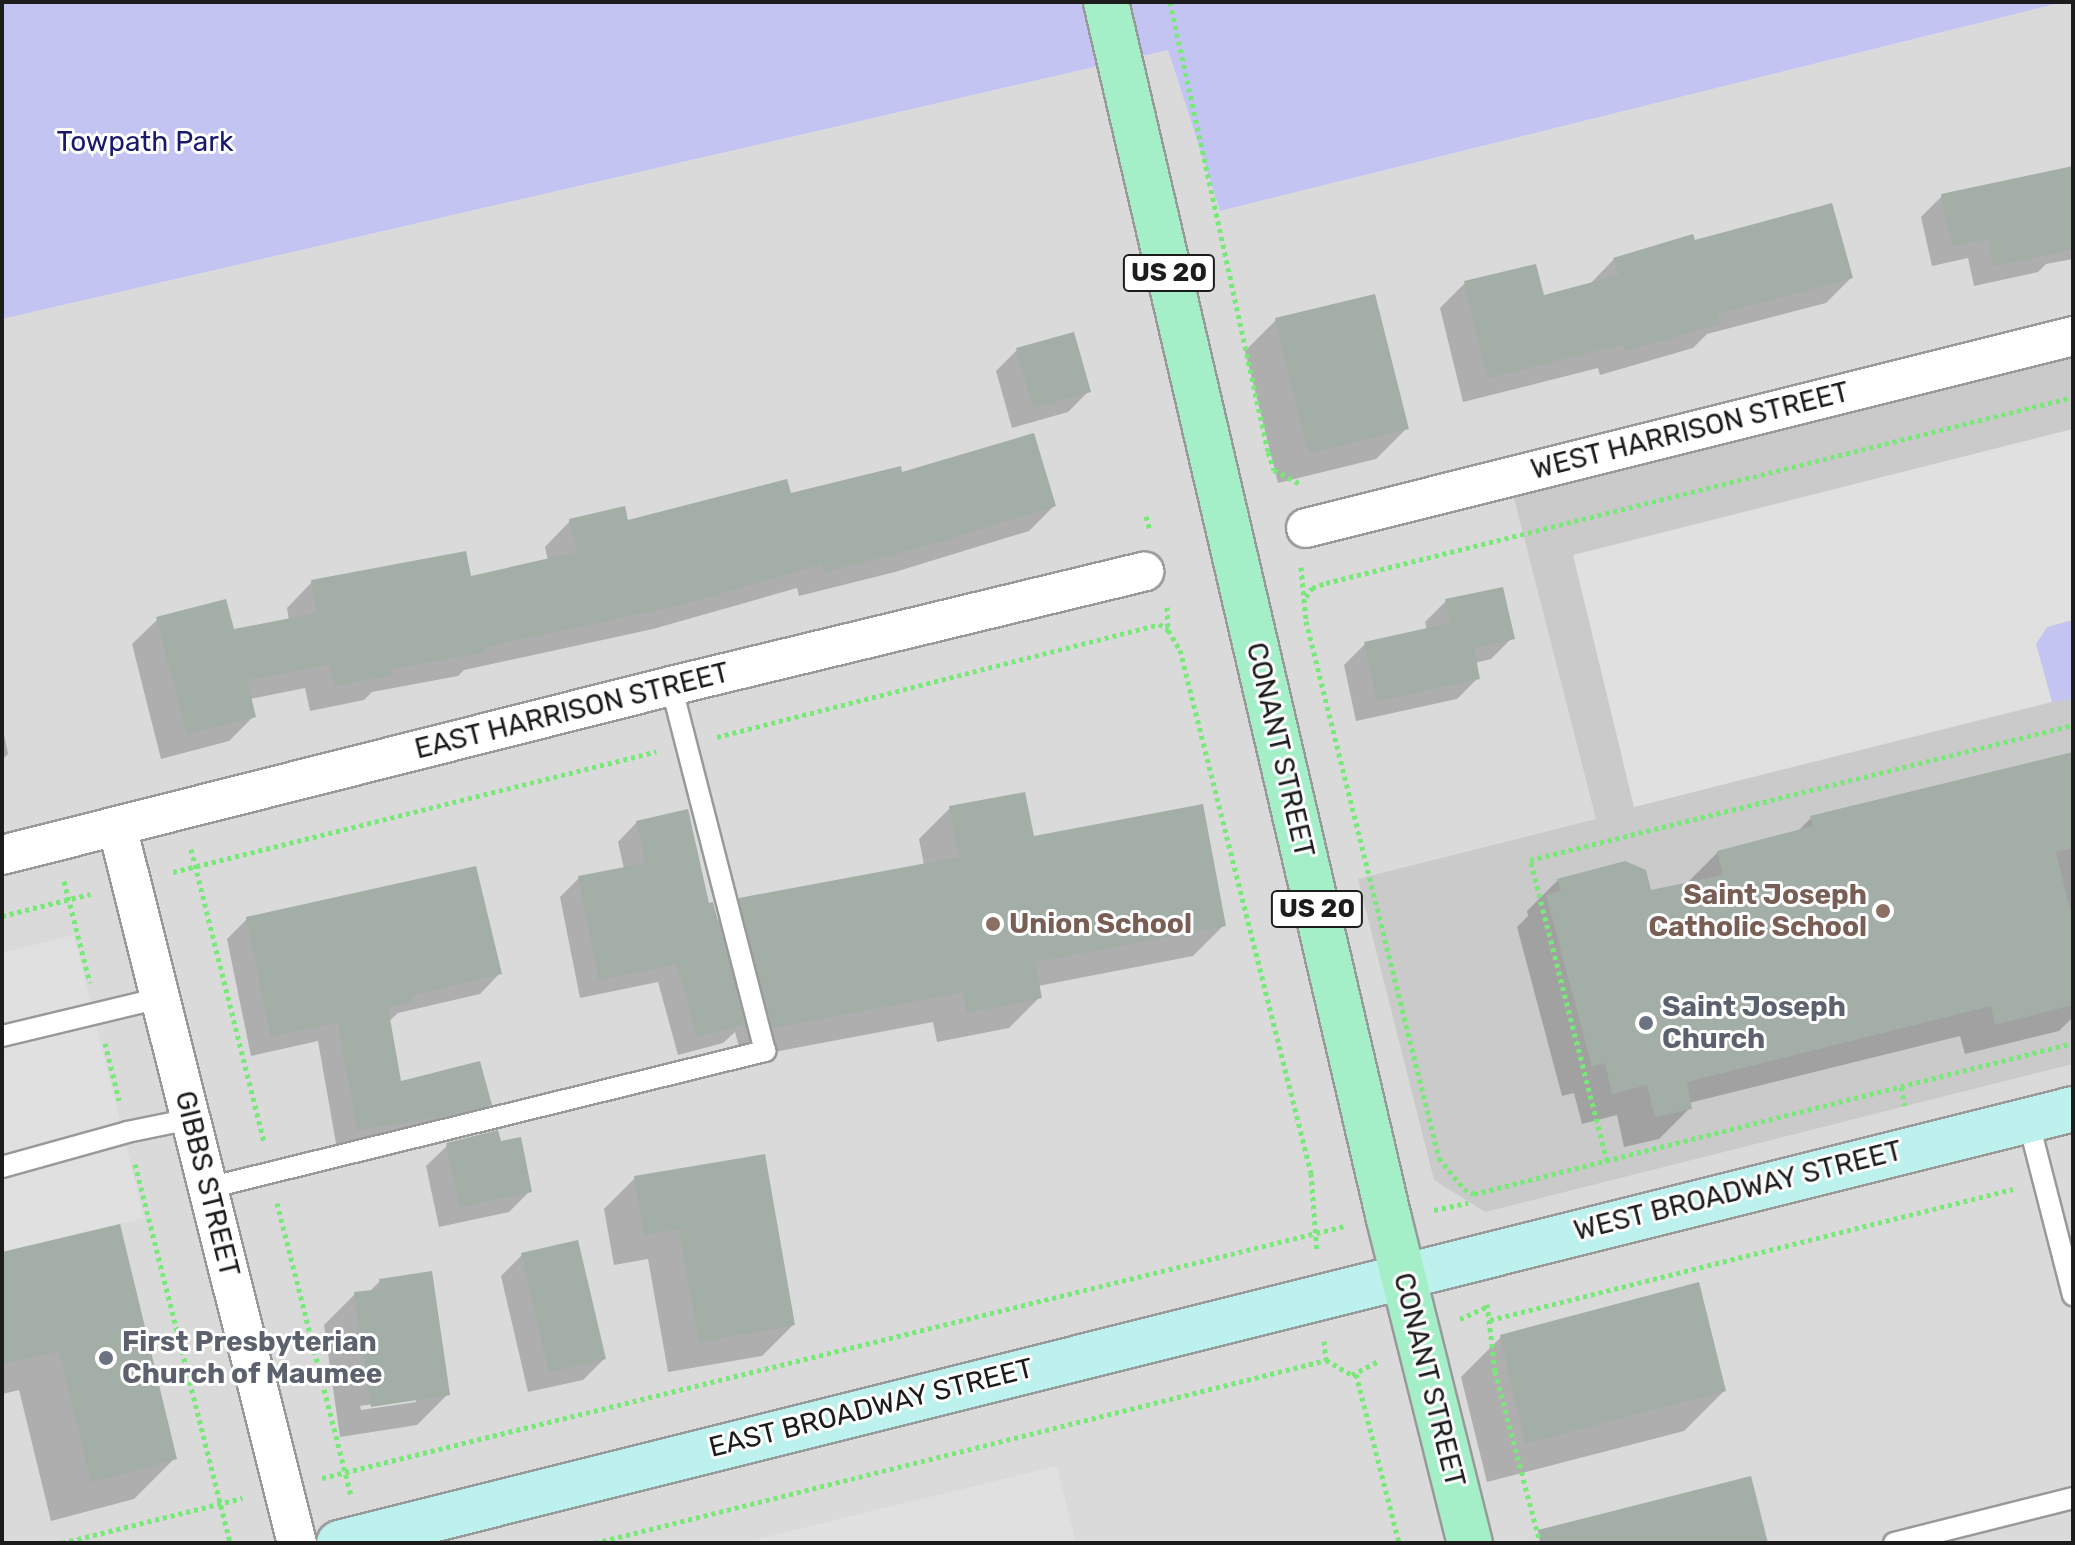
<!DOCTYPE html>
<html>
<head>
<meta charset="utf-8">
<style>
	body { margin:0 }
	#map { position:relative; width:2075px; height:1545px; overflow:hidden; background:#e2ece8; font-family:Rubik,sans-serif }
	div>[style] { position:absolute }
	.residential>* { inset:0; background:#d9dad9 }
	.religious>* { inset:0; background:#cacaca }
	.park>* { inset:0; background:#c4c4f2 }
	.parking>* { inset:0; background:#e0e0e0 }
	.shadow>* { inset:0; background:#0003 }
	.building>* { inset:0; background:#a2aea6 }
	.path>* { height:5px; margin-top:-2.5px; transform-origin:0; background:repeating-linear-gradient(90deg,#78e879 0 4px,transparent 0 8px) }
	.roads { filter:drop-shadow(2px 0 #999) drop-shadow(-2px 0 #999) drop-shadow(0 2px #999) drop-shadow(0 -2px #999) }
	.lane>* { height:20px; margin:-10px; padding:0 10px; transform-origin:10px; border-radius:10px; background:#fff }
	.street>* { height:38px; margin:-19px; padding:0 19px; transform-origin:19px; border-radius:19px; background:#fff }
	.secondary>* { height:44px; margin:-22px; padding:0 22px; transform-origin:22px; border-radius:22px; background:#bcf1ee }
	.primary>* { height:44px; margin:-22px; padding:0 22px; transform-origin:22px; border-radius:22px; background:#a4efc8 }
	.dots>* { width:22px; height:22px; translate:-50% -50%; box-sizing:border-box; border:4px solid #fff; border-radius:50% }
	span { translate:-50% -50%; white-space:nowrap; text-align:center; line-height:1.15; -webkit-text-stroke:6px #fff; paint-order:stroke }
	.shield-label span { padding:2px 6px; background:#fff; border:2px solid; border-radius:6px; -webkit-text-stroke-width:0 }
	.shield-label { font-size:26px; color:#1c1c1c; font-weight:700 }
	.park-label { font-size:28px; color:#18196b }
	.street-label { font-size:28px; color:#1c1c1c }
	.education-label { font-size:28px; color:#785e54; font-weight:700 }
	.right { translate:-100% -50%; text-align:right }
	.left { translate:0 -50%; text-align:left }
	.worship-label { font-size:28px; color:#5b616d; font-weight:700 }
	.frame { position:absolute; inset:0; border:4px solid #1c1c1c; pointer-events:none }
</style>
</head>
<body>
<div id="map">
	<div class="residential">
		<div style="clip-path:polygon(2063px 2px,2073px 2px,2073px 1543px,2px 1543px,2px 319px,1168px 50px,1220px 211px)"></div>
	</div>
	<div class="religious">
		<div style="clip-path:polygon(2073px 357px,2073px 1064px,1485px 1212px,1434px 1180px,1358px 879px,1596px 819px,1514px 498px)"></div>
	</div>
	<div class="park">
		<div style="clip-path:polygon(2px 2px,2063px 2px,1220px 211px,1168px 50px,2px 319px)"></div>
		<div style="clip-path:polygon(2073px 620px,2073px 699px,2052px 702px,2036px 643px,2047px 627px)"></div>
	</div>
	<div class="parking">
		<div style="clip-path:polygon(2073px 429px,2073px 620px,2047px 627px,2036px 644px,2052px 702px,1634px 807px,1573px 555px)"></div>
		<div style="clip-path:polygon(74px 935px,144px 1218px,2px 1252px,2px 953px)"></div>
		<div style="clip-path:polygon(1057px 1466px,1076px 1543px,741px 1543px)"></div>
	</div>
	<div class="shadow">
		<div style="clip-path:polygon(2073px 169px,2073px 259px,2046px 264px,2038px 272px,1974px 286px,1968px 258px,1932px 266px,1921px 217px,1942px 196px)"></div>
		<div style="clip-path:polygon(1694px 243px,1851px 278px,1826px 303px,1707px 334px,1693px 348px,1600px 375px,1598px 368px,1463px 402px,1440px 308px,1465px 283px,1542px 298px,1588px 286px,1614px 259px)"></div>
		<div style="clip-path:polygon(1276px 320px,1407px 428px,1376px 459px,1278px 483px,1245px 351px)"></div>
		<div style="clip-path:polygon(1017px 350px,1089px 391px,1068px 412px,1012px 428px,996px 371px)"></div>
		<div style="clip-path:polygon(901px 474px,1054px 506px,1029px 531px,895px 572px,799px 596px,797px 588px,653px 629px,464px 670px,458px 676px,372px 692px,364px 700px,310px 711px,305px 688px,250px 699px,254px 716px,229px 741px,161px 759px,132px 644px,158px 619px,232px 631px,289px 621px,287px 608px,312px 582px,469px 578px,548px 561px,545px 547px,570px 521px,627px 523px)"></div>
		<div style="clip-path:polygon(1446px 601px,1512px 638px,1491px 659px,1475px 663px,1478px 678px,1457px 699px,1356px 721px,1344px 665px,1365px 644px,1427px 630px,1425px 622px)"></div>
		<div style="clip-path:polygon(2px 724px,8px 754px,2px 760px)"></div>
		<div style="clip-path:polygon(2073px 754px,2073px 1017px,2059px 1031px,1965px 1054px,1960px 1036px,1689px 1103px,1690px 1108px,1659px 1139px,1624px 1147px,1617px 1115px,1582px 1124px,1574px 1093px,1562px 1096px,1517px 927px,1528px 916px,1527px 911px,1558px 880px,1650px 893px,1687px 883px,1718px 852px,1797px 832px,1811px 818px)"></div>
		<div style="clip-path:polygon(950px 808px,1032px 838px,1224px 925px,1193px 956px,1038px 986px,1040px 997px,1009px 1028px,937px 1042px,933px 1022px,742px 1058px,735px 1032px,723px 1043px,678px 1055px,658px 982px,580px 998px,560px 897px,579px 878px,624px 869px,618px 842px,637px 822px,708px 905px,716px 923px,740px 899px,924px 865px,919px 839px)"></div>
		<div style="clip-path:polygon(247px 919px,500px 973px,480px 994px,398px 1013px,389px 1021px,400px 1084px,490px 1104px,469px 1124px,337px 1149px,318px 1041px,251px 1056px,227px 939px)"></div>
		<div style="clip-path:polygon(500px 1143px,530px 1191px,509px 1212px,439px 1227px,426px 1166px,448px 1145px)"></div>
		<div style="clip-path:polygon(635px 1178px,793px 1325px,762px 1356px,668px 1372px,648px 1259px,614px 1265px,604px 1209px)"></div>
		<div style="clip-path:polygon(2px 1254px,175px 1458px,134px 1499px,51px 1521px,19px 1390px,2px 1394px)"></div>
		<div style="clip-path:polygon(522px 1255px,604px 1359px,583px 1380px,528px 1392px,501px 1276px)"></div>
		<div style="clip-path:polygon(evenodd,380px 1281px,448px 1394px,417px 1425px,340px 1437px,324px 1325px,355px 1294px,369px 1292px,380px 1281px,416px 1398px,416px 1402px,361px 1410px,360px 1406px,416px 1398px)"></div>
		<div style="clip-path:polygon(1501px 1337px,1724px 1391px,1684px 1431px,1487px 1482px,1461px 1377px)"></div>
	</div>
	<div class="building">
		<div style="clip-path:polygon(2073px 166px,2073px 249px,1994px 266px,1989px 239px,1952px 246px,1941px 194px)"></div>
		<div style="clip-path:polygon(1832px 203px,1853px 278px,1717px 314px,1720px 324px,1625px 351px,1623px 344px,1488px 378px,1464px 281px,1536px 264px,1544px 295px,1619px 275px,1613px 258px,1693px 234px,1695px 240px)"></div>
		<div style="clip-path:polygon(1375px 294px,1409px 429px,1309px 453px,1275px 318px)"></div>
		<div style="clip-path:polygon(1074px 332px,1091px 392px,1033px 408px,1016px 348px)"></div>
		<div style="clip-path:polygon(1034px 433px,1056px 506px,922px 547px,824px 572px,822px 564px,681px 605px,485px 647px,486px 652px,390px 669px,392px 675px,335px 686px,330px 664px,247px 680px,256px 717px,187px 734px,156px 617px,226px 599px,234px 629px,317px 613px,311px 580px,466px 551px,471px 576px,577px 552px,569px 519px,625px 506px,628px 520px,787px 479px,791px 493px,901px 466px,902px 472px)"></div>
		<div style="clip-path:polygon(1503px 587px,1515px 639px,1474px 648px,1480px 679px,1377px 701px,1364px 642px,1450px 623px,1445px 599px)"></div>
		<div style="clip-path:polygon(2073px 752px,2073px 848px,2056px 852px,2073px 921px,2073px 1005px,1995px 1025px,1991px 1006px,1687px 1082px,1692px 1109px,1655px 1117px,1647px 1085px,1612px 1094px,1605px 1063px,1592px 1067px,1546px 895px,1561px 891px,1557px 879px,1625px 861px,1646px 870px,1651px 890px,1723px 875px,1717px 851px,1813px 826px,1810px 816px)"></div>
		<div style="clip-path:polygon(1025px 792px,1034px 836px,1203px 804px,1226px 926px,1035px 962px,1042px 998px,967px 1013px,963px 992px,773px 1028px,739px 898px,959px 857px,949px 806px)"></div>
		<div style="clip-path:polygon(688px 809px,709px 903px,713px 902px,745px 1025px,697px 1037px,677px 964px,599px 980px,578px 876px,646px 863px,636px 821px)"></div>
		<div style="clip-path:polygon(476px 866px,502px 974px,412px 995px,413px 1001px,388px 1007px,401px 1081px,480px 1061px,492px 1105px,441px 1117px,357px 1130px,338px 1022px,271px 1037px,246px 917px)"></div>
		<div style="clip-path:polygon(498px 1130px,501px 1141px,521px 1137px,532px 1192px,460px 1207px,446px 1143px)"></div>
		<div style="clip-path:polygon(765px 1154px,795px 1325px,699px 1342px,679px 1229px,644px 1235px,634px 1176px)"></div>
		<div style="clip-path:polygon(120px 1224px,177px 1459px,91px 1482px,59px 1351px,2px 1364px,2px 1252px)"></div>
		<div style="clip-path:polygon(578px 1240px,606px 1359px,549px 1372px,521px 1253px)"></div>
		<div style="clip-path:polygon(432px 1271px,450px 1395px,371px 1407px,354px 1292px,381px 1289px,379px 1279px)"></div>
		<div style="clip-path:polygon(1699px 1282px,1726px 1391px,1526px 1443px,1500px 1335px)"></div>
		<div style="clip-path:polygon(1751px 1476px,1768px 1543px,1540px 1543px,1538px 1530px)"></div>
	</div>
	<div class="path">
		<div style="left:1170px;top:2px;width:461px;rotate:77.7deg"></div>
		<div style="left:1268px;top:452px;width:19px;rotate:72deg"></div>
		<div style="left:1274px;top:470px;width:32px;rotate:28deg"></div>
		<div style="left:1146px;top:516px;width:16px;rotate:75deg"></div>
		<div style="left:1301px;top:567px;width:54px;rotate:84.7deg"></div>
		<div style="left:1306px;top:621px;width:553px;rotate:76.09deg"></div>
		<div style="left:1439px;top:1158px;width:40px;rotate:51deg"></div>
		<div style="left:1464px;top:1189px;width:11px;rotate:27deg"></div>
		<div style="left:1474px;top:1194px;width:618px;rotate:-14.15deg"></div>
		<div style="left:1306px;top:597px;width:11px;rotate:-56deg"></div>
		<div style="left:1312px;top:588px;width:15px;rotate:-20deg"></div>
		<div style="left:1326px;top:583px;width:770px;rotate:-13.98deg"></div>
		<div style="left:1167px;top:607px;width:23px;rotate:88deg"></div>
		<div style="left:1168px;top:630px;width:23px;rotate:59deg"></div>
		<div style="left:1180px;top:650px;width:539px;rotate:75.94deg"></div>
		<div style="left:1311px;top:1173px;width:79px;rotate:85.7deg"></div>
		<div style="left:717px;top:737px;width:456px;rotate:-14.3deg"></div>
		<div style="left:1159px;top:624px;width:11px;rotate:34deg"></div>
		<div style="left:191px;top:849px;width:302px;rotate:76deg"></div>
		<div style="left:173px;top:872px;width:498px;rotate:-14deg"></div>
		<div style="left:64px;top:881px;width:105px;rotate:75.7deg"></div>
		<div style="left:2px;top:916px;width:91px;rotate:-14deg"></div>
		<div style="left:105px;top:1043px;width:59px;rotate:76.2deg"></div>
		<div style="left:1901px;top:1087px;width:19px;rotate:78deg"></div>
		<div style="left:1607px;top:1161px;width:311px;rotate:-104.3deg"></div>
		<div style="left:1530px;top:860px;width:560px;rotate:-13.96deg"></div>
		<div style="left:135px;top:1164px;width:391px;rotate:75.9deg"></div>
		<div style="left:277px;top:1203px;width:302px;rotate:75.8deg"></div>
		<div style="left:1434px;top:1210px;width:35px;rotate:-12deg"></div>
		<div style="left:1487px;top:1304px;width:67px;rotate:83.2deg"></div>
		<div style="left:1495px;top:1371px;width:178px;rotate:75.3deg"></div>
		<div style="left:1460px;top:1319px;width:31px;rotate:-25deg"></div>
		<div style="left:1490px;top:1320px;width:539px;rotate:-14.06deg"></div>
		<div style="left:1324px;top:1341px;width:19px;rotate:84deg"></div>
		<div style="left:1356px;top:1374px;width:174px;rotate:75.7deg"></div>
		<div style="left:322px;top:1478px;width:1054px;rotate:-13.84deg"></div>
		<div style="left:62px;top:1543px;width:186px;rotate:-14deg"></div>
		<div style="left:595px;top:1543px;width:754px;rotate:-14.05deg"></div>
		<div style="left:1326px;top:1360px;width:30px;rotate:30deg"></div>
		<div style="left:1352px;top:1375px;width:32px;rotate:-28deg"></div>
	</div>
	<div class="roads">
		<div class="lane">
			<div style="left:2px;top:1036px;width:163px;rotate:-13.5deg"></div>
			<div style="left:2028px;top:1120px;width:181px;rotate:75.6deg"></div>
			<div style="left:2px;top:1167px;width:130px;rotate:-15.6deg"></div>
			<div style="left:127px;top:1132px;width:65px;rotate:-11.5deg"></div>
			<div style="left:208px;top:1188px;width:574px;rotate:-13.82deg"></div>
			<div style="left:765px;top:1051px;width:377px;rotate:-104.4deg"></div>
			<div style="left:1894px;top:1543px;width:185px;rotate:-14.1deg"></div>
		</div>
		<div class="street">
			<div style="left:1306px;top:528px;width:791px;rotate:-14.05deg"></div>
			<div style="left:117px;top:826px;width:739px;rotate:75.91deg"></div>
			<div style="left:2px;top:855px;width:690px;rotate:-14.18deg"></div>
			<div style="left:671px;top:686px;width:487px;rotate:-13.6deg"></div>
		</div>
		<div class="secondary">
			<div style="left:339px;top:1543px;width:1787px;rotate:-14.05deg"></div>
		</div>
		<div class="primary">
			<div style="left:1106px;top:2px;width:1249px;rotate:76.91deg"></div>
			<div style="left:1389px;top:1219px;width:334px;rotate:76deg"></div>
		</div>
	</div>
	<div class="dots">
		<div style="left:1883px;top:911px;background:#8d6e63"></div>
		<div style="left:993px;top:924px;background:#8d6e63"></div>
		<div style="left:1646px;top:1023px;background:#6b7280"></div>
		<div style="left:106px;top:1358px;background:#6b7280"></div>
	</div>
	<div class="shield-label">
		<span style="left:1169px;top:273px">US 20</span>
		<span style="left:1317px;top:909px">US 20</span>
	</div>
	<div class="park-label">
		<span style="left:145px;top:142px">Towpath Park</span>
	</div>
	<div class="street-label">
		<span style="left:1690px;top:431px;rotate:-14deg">WEST HARRISON STREET</span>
		<span style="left:572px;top:711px;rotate:-14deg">EAST HARRISON STREET</span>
		<span style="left:1280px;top:750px;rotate:77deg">CONANT STREET</span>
		<span style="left:207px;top:1184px;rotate:76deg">GIBBS STREET</span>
		<span style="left:1738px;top:1191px;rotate:-14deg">WEST BROADWAY STREET</span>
		<span style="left:1429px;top:1380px;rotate:76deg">CONANT STREET</span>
		<span style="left:871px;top:1408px;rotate:-14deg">EAST BROADWAY STREET</span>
	</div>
	<div class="education-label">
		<span class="right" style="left:1867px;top:911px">Saint Joseph<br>Catholic School</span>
		<span class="left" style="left:1009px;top:924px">Union School</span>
	</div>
	<div class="worship-label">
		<span class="left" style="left:1662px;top:1023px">Saint Joseph<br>Church</span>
		<span class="left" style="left:122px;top:1358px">First Presbyterian<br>Church of Maumee</span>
	</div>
	<div class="frame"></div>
</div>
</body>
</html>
